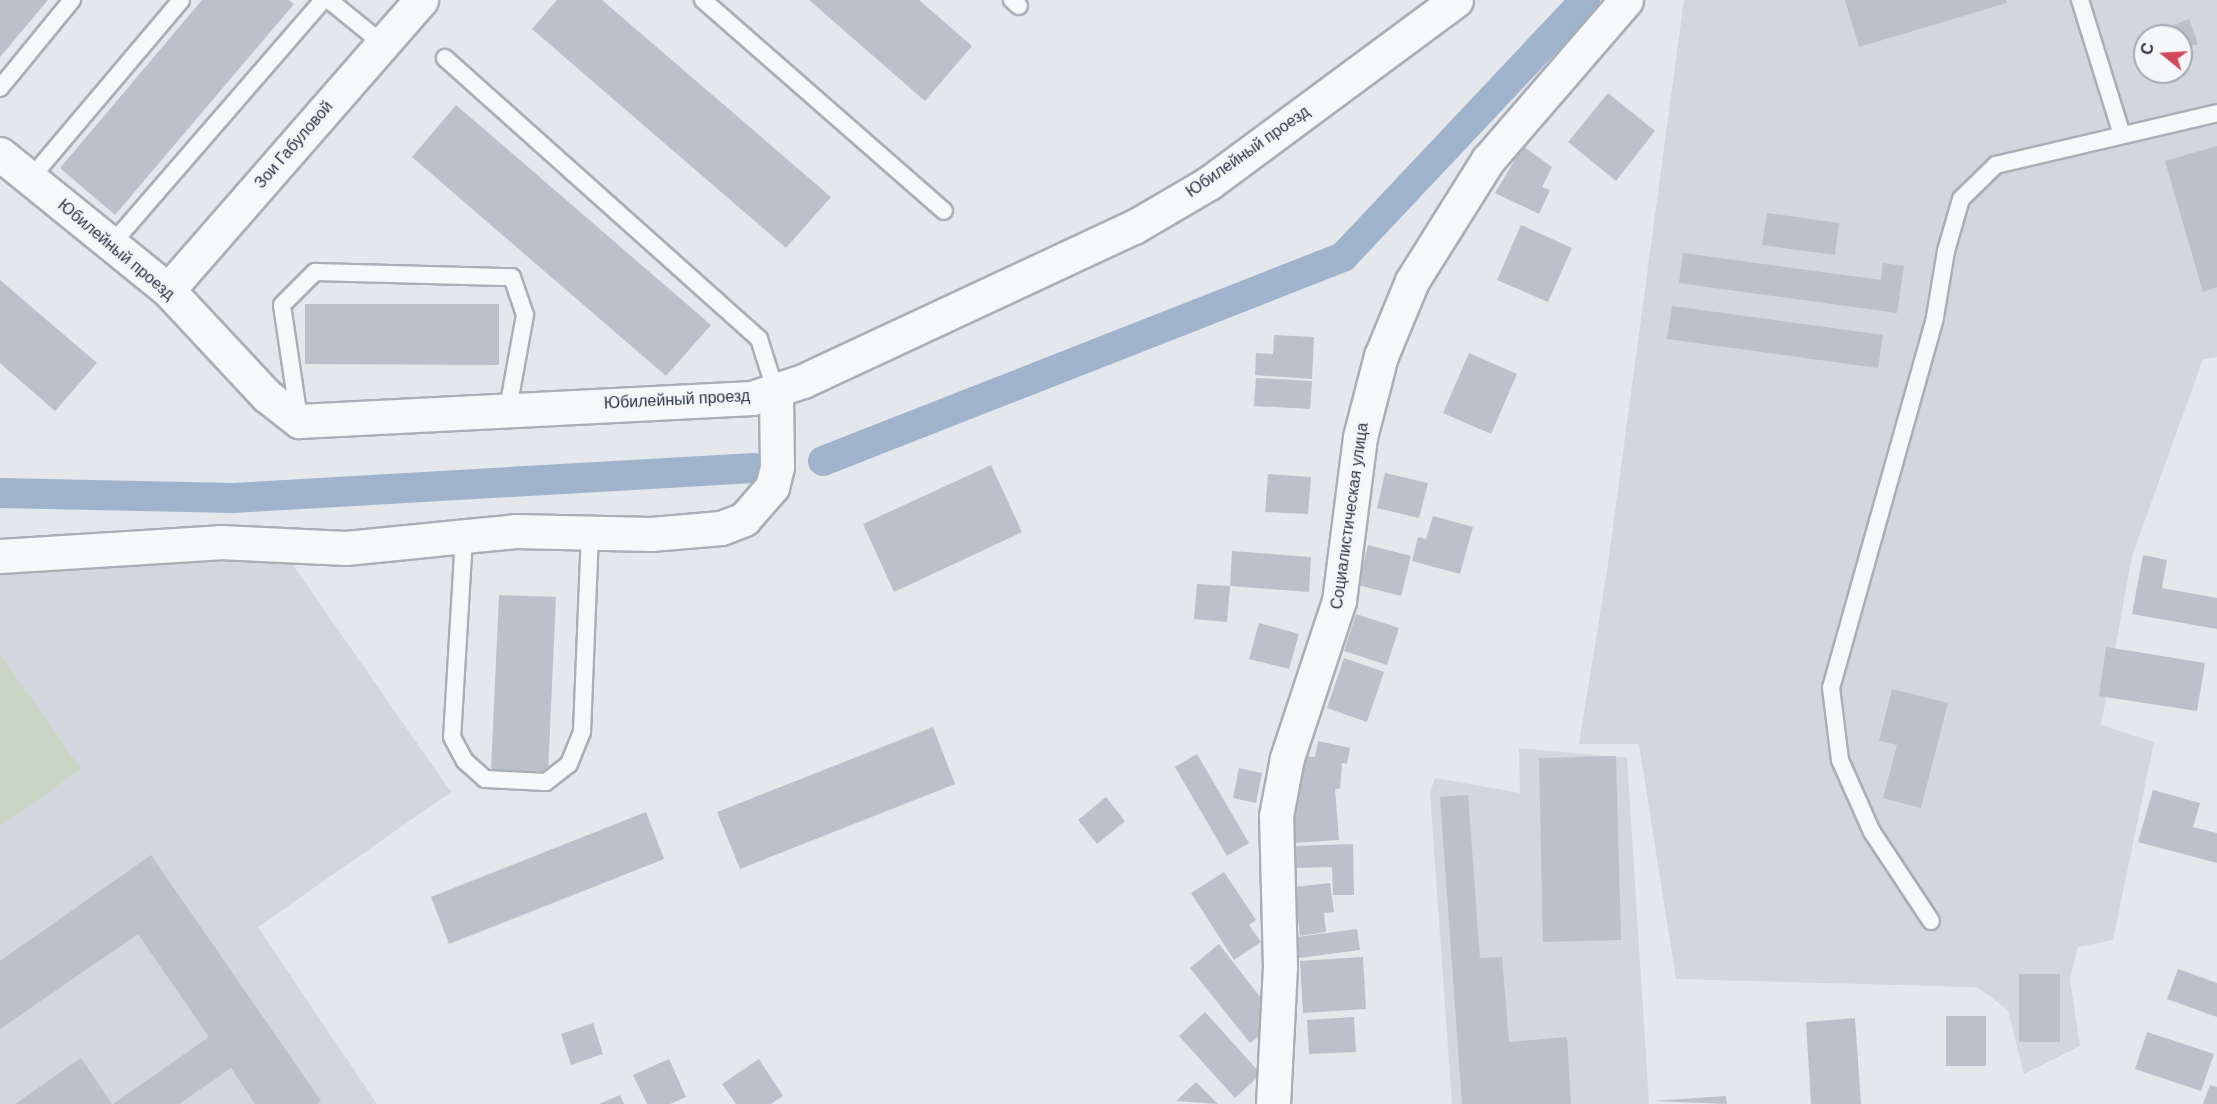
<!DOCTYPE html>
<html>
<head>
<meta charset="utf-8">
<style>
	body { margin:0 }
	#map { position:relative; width:2217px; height:1104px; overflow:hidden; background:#e4e7ec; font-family:"DM Sans",sans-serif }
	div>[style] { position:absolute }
	.built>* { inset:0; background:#d2d6de }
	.green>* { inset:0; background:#c9d6c5 }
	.canal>* { height:30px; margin:-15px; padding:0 15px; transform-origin:15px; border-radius:15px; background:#9fb4cc }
	.building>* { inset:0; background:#bbc0ca }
	.roads { filter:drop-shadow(2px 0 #a9aeb7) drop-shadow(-2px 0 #a9aeb7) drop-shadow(0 2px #a9aeb7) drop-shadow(0 -2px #a9aeb7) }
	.service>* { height:16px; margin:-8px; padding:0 8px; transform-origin:8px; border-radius:8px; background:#f7f8fa }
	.minor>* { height:33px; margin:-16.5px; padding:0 16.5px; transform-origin:16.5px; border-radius:16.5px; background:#f7f8fa }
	span { translate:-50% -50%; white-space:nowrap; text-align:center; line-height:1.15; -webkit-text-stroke:6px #f4f6f9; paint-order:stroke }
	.street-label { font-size:16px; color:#2b3445 }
	.north { position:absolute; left:2133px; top:24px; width:60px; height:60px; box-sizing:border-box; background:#f4f6f9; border:2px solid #a4a8b1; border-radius:50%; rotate:288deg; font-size:16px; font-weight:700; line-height:24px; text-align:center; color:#2b3445 }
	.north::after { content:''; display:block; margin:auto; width:21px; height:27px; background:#d1495b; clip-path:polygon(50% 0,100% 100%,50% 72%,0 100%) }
</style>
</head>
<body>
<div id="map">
	<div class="built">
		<div style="clip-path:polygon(evenodd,1684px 0,2217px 0,2217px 357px,2203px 359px,2132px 556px,2101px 725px,2154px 742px,2113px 940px,2078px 947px,2070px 979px,2080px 1046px,2024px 1074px,2008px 1010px,1977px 987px,1676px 979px,1639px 744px,1579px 744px,1608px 564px,1684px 0,2145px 36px,2181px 36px,2181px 72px,2145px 72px,2145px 36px)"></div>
		<div style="clip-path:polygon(288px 558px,451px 792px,258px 927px,377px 1104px,0 1104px,0 573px)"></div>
		<div style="clip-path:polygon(1519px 748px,1627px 758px,1649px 1104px,1452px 1104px,1430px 793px,1435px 778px,1520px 793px)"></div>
	</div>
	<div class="green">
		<div style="clip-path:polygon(0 654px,81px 769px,0 826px)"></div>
	</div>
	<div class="canal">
		<div style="left:823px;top:461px;width:559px;rotate:-21.42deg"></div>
		<div style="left:1343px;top:257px;width:353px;rotate:-46.7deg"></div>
		<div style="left:0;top:493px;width:233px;rotate:1.2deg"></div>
		<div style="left:233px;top:498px;width:522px;rotate:-3.3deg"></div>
	</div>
	<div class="building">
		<div style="clip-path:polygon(0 0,48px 0,0 57px)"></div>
		<div style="clip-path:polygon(202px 0,289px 0,294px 4px,115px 215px,60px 168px)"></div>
		<div style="clip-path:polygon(557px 0,602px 0,831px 197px,786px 248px,532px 29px)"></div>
		<div style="clip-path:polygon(809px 0,919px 0,972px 46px,925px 101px)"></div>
		<div style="clip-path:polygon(1845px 0,2006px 0,2007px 3px,1859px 47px)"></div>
		<div style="clip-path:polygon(2189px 19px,2198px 44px,2181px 49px,2181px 36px,2146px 36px)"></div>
		<div style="clip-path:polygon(1608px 93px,1655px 131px,1616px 181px,1568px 142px)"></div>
		<div style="clip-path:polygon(456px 105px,711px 325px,666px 376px,412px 157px)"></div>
		<div style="clip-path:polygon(1523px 146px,1552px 167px,1542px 187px,1550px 190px,1539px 214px,1495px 193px)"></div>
		<div style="clip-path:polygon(2217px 146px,2217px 287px,2203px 292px,2165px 161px)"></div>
		<div style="clip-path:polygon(1767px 213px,1839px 223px,1835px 255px,1762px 245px)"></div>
		<div style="clip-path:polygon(1521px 225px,1572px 248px,1548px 302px,1497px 280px)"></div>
		<div style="clip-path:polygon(1683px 253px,1881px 280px,1883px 263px,1904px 266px,1897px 313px,1679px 283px)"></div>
		<div style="clip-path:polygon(0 280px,97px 363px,55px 411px,0 363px)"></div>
		<div style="clip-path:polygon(305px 304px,499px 304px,499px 365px,305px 364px)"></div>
		<div style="clip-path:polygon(1672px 306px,1883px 335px,1878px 368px,1667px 339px)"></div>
		<div style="clip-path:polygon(1274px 335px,1314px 337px,1312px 379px,1255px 375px,1256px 353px,1273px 354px)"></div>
		<div style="clip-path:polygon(1469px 353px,1517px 374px,1491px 434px,1443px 413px)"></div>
		<div style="clip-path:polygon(1256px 378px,1312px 381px,1310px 409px,1254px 406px)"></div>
		<div style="clip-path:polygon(991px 465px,1022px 532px,894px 592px,863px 524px)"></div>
		<div style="clip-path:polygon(1385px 473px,1428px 483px,1419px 518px,1377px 508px)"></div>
		<div style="clip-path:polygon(1268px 474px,1311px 477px,1308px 514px,1265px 512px)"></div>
		<div style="clip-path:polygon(1433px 516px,1473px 527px,1460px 574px,1412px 561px,1418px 537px,1426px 539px)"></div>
		<div style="clip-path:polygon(1368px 545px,1411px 556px,1401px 596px,1358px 585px)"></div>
		<div style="clip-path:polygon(1232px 551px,1311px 557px,1309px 592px,1230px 586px)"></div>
		<div style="clip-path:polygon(2143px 555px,2167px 560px,2162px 588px,2217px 598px,2217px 629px,2132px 614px)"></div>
		<div style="clip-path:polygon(1197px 584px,1230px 586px,1227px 622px,1194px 619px)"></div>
		<div style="clip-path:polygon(499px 595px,556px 597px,548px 772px,491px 770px)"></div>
		<div style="clip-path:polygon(1356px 614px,1399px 628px,1387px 665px,1344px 651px)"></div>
		<div style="clip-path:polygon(1259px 623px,1299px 634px,1289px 669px,1249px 659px)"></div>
		<div style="clip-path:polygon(2106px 647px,2205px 663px,2197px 711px,2099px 696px)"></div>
		<div style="clip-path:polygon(1344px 658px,1384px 672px,1367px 722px,1327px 708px)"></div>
		<div style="clip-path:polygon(1892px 689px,1948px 703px,1921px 808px,1883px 798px,1897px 745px,1879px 741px)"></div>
		<div style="clip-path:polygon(933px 727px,955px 784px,740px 869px,717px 812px)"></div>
		<div style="clip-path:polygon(1318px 741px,1350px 748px,1347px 764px,1342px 763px,1340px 789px,1335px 789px,1339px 840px,1295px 843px,1292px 792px,1304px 756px,1315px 757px)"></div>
		<div style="clip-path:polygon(1197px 754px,1249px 843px,1227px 856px,1175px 767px)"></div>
		<div style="clip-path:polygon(1616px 756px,1621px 940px,1543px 942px,1539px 758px)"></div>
		<div style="clip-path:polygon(1239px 768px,1262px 773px,1256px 803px,1233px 798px)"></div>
		<div style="clip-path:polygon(2153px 790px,2200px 803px,2193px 827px,2217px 833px,2217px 863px,2138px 842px)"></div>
		<div style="clip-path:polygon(1468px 795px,1480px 958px,1502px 957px,1509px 1042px,1567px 1037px,1571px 1104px,1462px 1104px,1440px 797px)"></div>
		<div style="clip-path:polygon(1106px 797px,1125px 821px,1097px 844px,1078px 820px)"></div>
		<div style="clip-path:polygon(646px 812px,664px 859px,449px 944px,431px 897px)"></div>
		<div style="clip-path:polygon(1353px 844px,1354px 895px,1333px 895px,1332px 867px,1295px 868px,1294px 846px)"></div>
		<div style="clip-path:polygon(151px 855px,321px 1101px,317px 1104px,255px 1104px,231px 1068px,179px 1104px,113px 1104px,209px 1037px,138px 934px,0 1029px,0 961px)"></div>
		<div style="clip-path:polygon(1224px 872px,1256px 920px,1249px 925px,1261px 942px,1234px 960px,1191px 893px)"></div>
		<div style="clip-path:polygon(1330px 883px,1334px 912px,1324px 913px,1326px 932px,1300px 936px,1294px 887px)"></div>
		<div style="clip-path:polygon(1357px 929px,1360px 950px,1299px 958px,1297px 937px)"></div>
		<div style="clip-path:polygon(1219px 944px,1264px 1002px,1262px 1034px,1250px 1043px,1190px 968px)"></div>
		<div style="clip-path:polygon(1363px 957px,1366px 1009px,1303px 1013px,1300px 961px)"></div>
		<div style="clip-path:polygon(2178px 969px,2217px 983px,2217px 1017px,2167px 999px)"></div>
		<div style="clip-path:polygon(2019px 974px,2060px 974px,2060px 1042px,2019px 1042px)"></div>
		<div style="clip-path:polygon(1205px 1012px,1261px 1074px,1235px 1098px,1179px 1036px)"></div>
		<div style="clip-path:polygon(1946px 1016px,1986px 1016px,1986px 1066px,1946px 1066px)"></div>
		<div style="clip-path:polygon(1354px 1017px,1356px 1052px,1309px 1054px,1307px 1020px)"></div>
		<div style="clip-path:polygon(1855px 1018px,1861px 1104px,1811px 1104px,1806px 1022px)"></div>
		<div style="clip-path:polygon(593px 1023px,603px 1054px,571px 1065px,561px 1034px)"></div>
		<div style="clip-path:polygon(2147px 1032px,2214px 1054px,2201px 1091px,2135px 1069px)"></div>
		<div style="clip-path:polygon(81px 1058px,112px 1104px,15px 1104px)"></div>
		<div style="clip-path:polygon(669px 1059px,686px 1097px,670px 1104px,647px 1104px,633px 1075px)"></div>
		<div style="clip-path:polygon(759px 1059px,783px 1096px,771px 1104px,736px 1104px,722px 1084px)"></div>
		<div style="clip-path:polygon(1196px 1082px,1218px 1104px,1176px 1101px)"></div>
		<div style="clip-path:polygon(2210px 1085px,2217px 1087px,2217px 1104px,2203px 1104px)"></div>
		<div style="clip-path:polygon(620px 1095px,624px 1104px,599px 1104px)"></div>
		<div style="clip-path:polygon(1726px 1096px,1727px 1104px,1653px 1101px)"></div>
	</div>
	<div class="roads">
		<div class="service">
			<div style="left:329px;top:0;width:70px;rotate:39.2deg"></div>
			<div style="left:703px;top:0;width:320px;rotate:41.2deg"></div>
			<div style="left:1012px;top:0;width:9px;rotate:41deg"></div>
			<div style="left:2080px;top:0;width:141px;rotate:72.7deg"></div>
			<div style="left:445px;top:58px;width:421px;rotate:41.8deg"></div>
			<div style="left:759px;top:339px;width:56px;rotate:72.2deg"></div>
			<div style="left:0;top:88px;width:114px;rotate:-50.7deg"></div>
			<div style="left:30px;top:179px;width:234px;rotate:-49.8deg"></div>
			<div style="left:111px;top:245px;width:324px;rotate:-49.1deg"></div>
			<div style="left:299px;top:419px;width:115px;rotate:-98.5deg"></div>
			<div style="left:282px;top:305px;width:47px;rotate:-45deg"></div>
			<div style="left:315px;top:272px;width:197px;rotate:1.5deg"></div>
			<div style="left:512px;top:277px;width:40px;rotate:71.1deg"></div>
			<div style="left:525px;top:315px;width:96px;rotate:100.3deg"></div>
			<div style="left:464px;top:537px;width:200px;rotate:93.4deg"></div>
			<div style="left:452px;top:737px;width:27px;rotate:62deg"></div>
			<div style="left:465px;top:761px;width:27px;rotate:42deg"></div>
			<div style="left:485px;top:779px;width:61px;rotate:2.8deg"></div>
			<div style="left:546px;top:782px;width:29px;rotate:-38deg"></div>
			<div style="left:569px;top:764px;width:35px;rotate:-68deg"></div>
			<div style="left:582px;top:732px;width:199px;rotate:-87.7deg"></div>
			<div style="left:1931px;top:921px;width:107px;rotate:-123.5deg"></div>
			<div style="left:1872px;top:832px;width:79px;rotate:-114deg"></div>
			<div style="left:1840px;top:760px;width:73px;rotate:-97.1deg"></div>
			<div style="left:1831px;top:688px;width:385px;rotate:-74.3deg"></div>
			<div style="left:1935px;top:317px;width:67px;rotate:-80.5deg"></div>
			<div style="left:1946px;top:251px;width:54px;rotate:-73.9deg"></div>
			<div style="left:1961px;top:199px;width:49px;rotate:-44.2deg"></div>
			<div style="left:1996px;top:165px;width:227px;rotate:-13.2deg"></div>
		</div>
		<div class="minor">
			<div style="left:0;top:154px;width:216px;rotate:39deg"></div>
			<div style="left:168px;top:290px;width:145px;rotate:47deg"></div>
			<div style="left:267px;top:396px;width:41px;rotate:38deg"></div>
			<div style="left:299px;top:421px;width:454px;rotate:-2.9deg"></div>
			<div style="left:752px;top:398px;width:54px;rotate:-18.4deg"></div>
			<div style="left:803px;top:381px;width:365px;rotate:-25deg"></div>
			<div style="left:1134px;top:227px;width:87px;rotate:-30.4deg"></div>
			<div style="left:1209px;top:183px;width:307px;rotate:-36.5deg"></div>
			<div style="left:168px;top:290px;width:385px;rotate:-48.9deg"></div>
			<div style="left:0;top:556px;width:220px;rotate:-3.6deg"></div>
			<div style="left:220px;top:542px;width:126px;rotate:2.7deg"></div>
			<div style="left:346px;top:548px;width:170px;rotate:-5.7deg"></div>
			<div style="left:515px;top:531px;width:136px;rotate:1.3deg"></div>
			<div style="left:651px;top:534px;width:70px;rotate:-4.9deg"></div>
			<div style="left:721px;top:528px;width:25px;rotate:-21deg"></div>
			<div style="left:744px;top:519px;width:43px;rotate:-48.8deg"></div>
			<div style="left:772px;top:487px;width:21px;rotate:-76deg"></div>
			<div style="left:777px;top:467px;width:75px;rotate:-90.8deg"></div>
			<div style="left:1273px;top:1104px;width:137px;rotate:-87.1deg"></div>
			<div style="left:1280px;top:967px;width:151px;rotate:-91.5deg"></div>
			<div style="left:1276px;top:816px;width:59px;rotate:-79.3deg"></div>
			<div style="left:1287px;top:758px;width:165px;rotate:-71.7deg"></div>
			<div style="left:1339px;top:601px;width:165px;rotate:-82.7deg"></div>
			<div style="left:1360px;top:437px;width:84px;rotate:-75.5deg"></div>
			<div style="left:1381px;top:356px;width:81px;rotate:-67.5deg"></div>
			<div style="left:1412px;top:281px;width:143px;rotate:-57.9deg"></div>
			<div style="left:1488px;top:160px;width:211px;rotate:-49.2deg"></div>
		</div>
	</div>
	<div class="street-label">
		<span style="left:294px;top:145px;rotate:-49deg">Зои Габуловой</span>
		<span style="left:1248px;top:152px;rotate:-35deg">Юбилейный проезд</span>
		<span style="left:116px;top:250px;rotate:40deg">Юбилейный проезд</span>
		<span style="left:677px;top:400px;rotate:-3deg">Юбилейный проезд</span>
		<span style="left:1350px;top:516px;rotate:-82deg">Социалистическая улица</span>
	</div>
	<div class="north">С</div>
</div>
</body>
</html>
